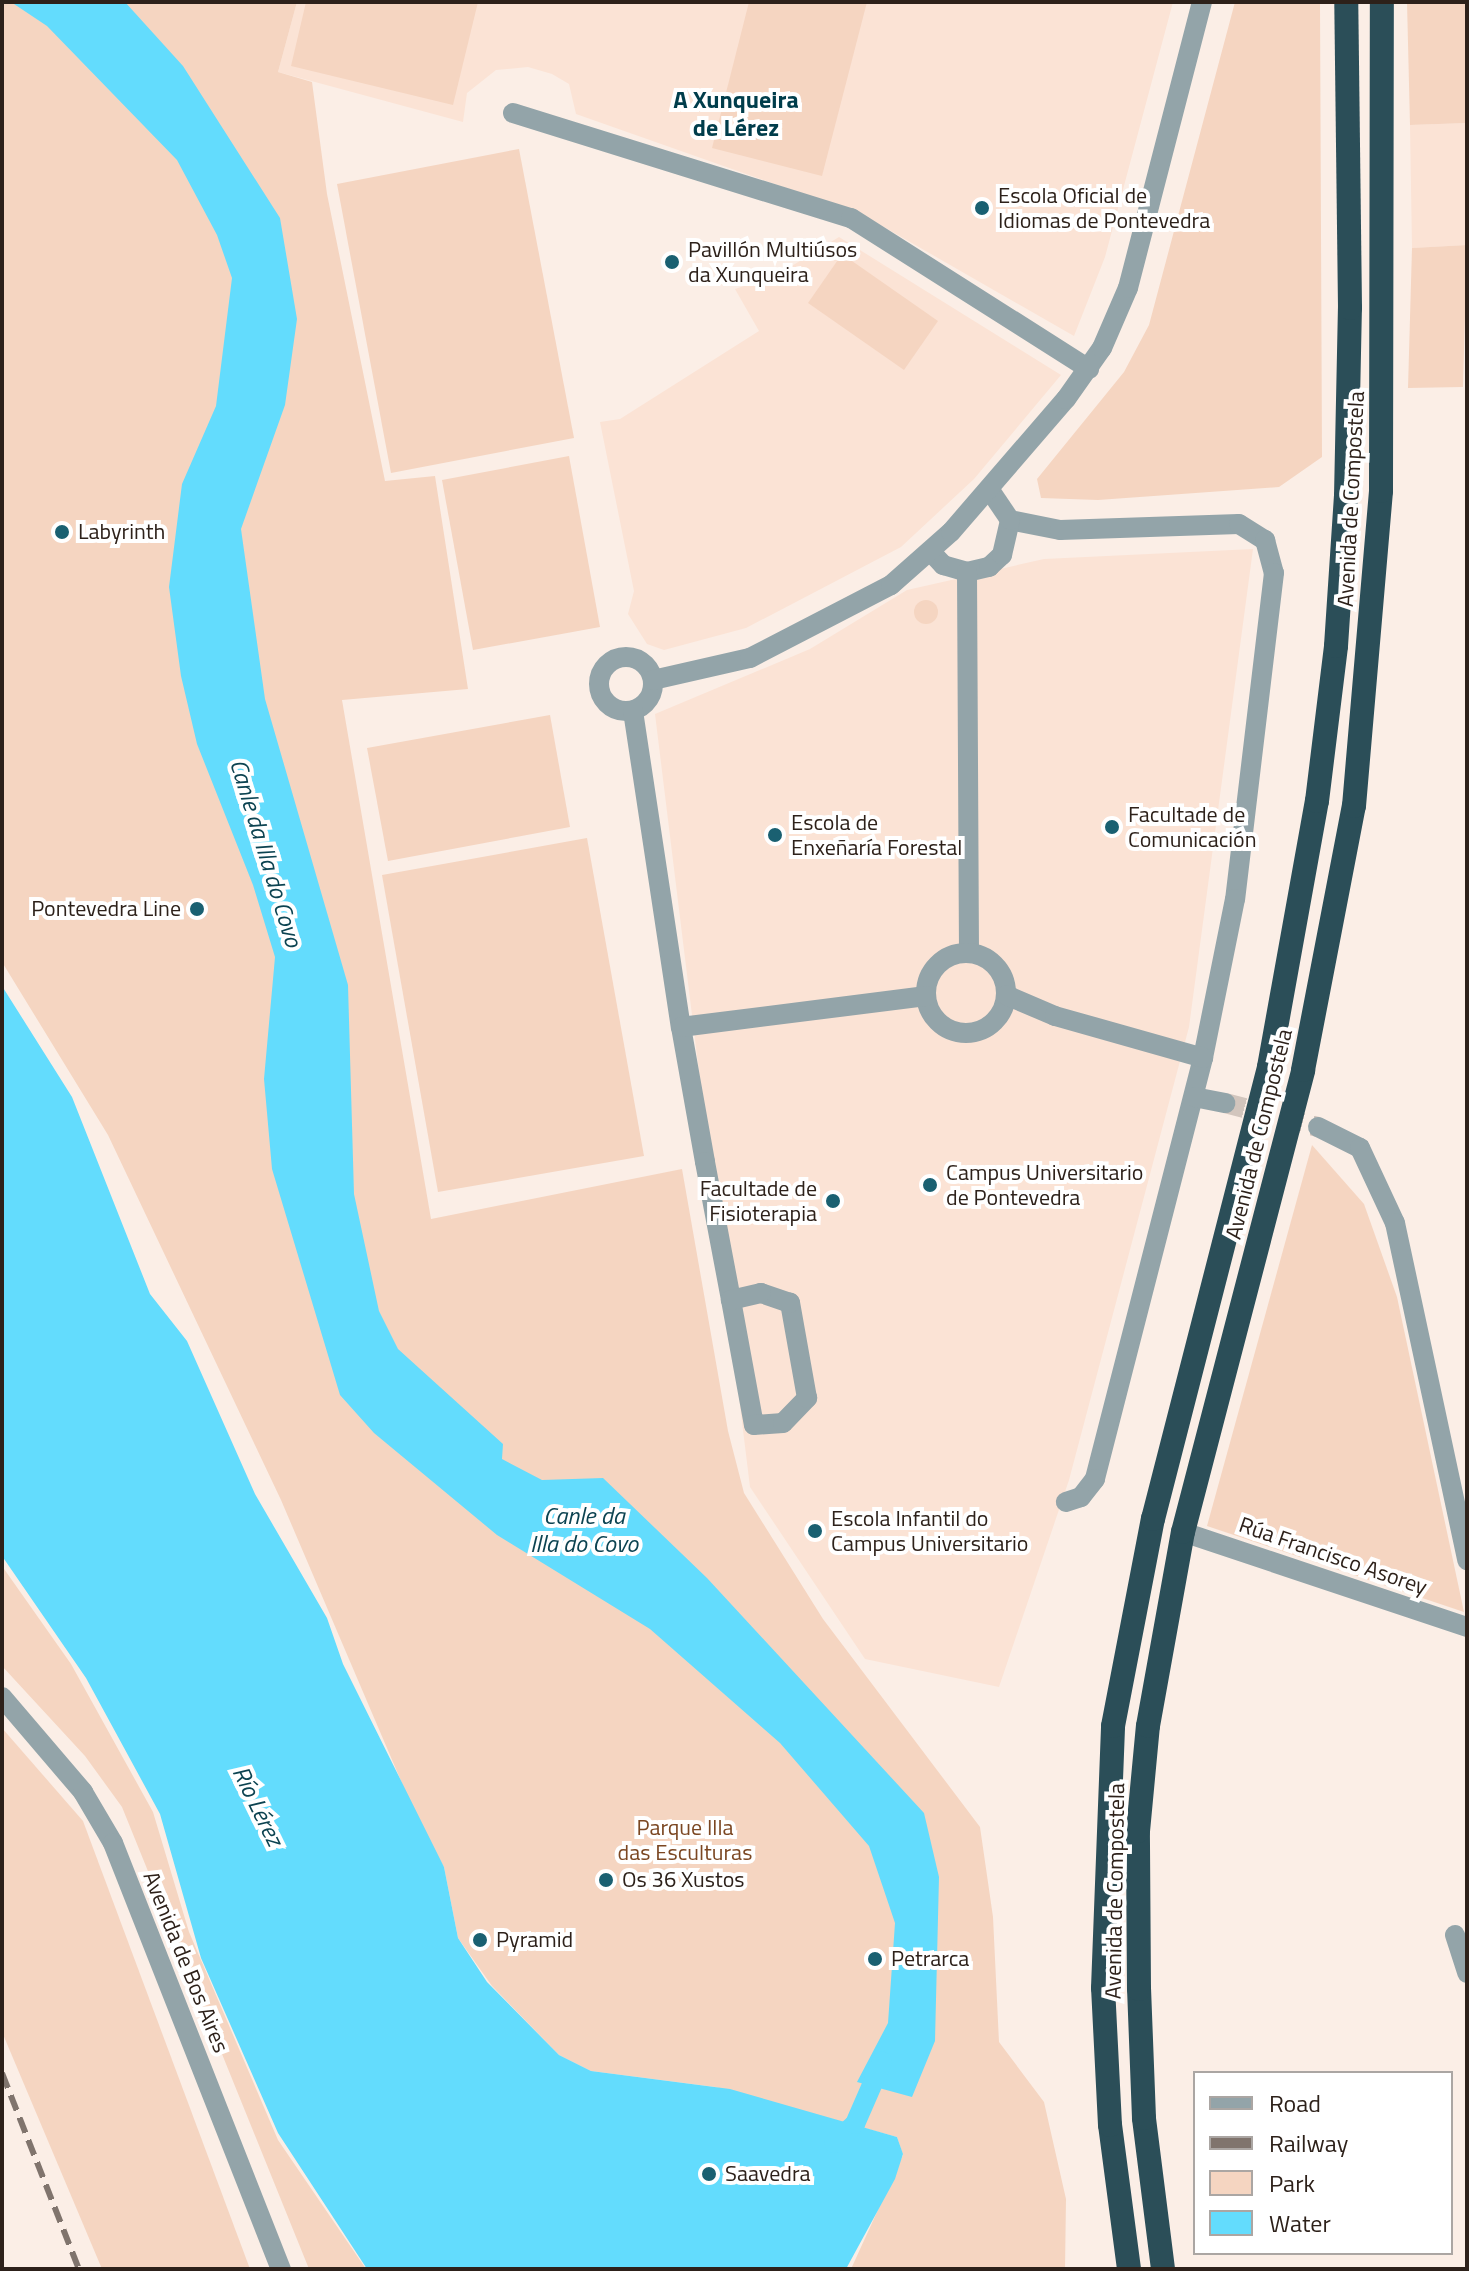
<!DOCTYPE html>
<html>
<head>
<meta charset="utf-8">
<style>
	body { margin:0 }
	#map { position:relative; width:1469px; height:2271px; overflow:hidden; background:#fbeee6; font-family:"Titillium Web",sans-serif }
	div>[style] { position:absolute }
	.built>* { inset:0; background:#fbe3d5 }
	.green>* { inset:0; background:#f5d5c1 }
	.round { border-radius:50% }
	.water>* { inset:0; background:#63dcfd }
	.canal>* { height:20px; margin:-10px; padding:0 10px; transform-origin:10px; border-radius:10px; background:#63dcfd }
	.minor-tunnel>* { height:20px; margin-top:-10px; transform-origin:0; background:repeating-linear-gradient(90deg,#d2c5bd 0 20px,transparent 0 30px) }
	.minor>* { height:20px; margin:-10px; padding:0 10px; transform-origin:10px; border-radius:10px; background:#93a4a9 }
	.minor>.ring { margin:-10px; padding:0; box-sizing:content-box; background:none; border:20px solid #93a4a9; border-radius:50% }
	.highway>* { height:24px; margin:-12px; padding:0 12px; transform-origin:12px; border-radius:12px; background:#2b4e58 }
	.rail>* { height:6px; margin-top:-3px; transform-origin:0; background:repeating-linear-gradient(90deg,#80746d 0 16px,transparent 0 24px) }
	.dots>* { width:22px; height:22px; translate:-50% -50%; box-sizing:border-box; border:4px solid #fff; border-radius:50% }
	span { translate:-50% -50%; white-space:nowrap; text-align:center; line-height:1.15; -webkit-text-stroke:8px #fff; paint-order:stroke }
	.poi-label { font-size:22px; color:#2d211a }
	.left { translate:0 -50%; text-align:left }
	.right { translate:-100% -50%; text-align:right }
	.street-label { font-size:22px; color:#2d211a }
	.park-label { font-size:22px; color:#7b4722 }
	.neighbourhood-label { font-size:24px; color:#003d4b; font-weight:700 }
	.water-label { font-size:24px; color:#0c4351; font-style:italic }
	.frame { position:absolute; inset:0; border:4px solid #2d211a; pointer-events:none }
	.legend { position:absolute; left:1193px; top:2071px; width:260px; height:184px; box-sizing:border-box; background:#fff; border:2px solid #aba6a3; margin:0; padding:10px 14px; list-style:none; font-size:24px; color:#2d211a }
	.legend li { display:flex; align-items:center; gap:16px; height:40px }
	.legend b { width:40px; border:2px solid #aba6a3 }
</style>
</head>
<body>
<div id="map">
	<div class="built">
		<div style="clip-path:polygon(297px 2px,1173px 2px,1105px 257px,1074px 336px,863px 215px,576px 114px,569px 84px,552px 74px,528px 67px,496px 70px,467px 93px,463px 122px,278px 72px)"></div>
		<div style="clip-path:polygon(1467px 123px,1467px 245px,1412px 248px,1410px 125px)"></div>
		<div style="clip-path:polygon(839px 237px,1061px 375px,974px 479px,901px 547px,746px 628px,664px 650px,647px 644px,628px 614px,634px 591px,600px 422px,620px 419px,759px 331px,735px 289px,777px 275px)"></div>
		<div style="clip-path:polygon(1253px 549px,1189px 1027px,1069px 1480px,999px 1687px,865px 1659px,750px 1487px,655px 714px,810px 649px,907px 590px,1044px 559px)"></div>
	</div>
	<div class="green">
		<div style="clip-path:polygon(2px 2px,297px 2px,278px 72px,312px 82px,327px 194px,385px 481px,435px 476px,468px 689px,342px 700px,431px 1219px,682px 1169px,728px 1431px,744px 1493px,823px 1619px,980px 1827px,993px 1917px,999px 2042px,1044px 2102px,1066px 2199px,1065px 2269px,851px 2269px,903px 2155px,897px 2137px,715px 2087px,591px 2071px,559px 2055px,492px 1986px,458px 1938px,444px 1867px,422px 1830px,281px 1500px,108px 1135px,2px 962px)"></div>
		<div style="clip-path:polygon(306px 2px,478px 2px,453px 105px,291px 66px)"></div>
		<div style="clip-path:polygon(749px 2px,867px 2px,822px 176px,712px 148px)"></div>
		<div style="clip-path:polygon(1235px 2px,1320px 2px,1322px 457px,1279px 487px,1098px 500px,1041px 498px,1037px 479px,1124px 372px,1149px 325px)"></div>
		<div style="clip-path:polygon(1407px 2px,1467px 2px,1467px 123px,1410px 125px)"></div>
		<div style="clip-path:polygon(519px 149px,574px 438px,391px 473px,337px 184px)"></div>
		<div style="clip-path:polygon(1467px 245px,1463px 387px,1408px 388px,1412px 248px)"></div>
		<div style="clip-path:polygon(842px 254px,938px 321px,904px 370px,808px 303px)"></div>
		<div style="clip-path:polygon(569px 456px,600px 627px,473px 650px,442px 480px)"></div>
		<div class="round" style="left:914px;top:600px;width:24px;height:24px"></div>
		<div style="clip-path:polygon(550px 715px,570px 827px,388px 861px,367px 748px)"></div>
		<div style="clip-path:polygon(587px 838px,644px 1156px,438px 1192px,382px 875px)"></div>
		<div style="clip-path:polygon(1312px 1145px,1364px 1204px,1397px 1297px,1464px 1612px,1207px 1526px)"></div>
		<div style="clip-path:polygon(2px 1566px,71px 1664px,153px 1812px,189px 1932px,278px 2140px,366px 2269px,309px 2269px,122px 1807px,85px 1756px,2px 1666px)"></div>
		<div style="clip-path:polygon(2px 1728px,83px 1821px,250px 2269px,102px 2269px,2px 2032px)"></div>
	</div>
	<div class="water">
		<div style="clip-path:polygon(11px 2px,125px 2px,183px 66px,280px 218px,297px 319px,285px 405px,241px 529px,265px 699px,348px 985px,354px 1194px,379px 1311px,398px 1349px,503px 1444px,502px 1459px,542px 1480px,603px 1478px,707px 1578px,924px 1813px,939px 1877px,935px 2041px,912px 2097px,857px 2082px,888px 2023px,895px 1923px,869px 1846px,780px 1743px,650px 1629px,497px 1535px,374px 1433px,340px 1395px,272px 1169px,264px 1079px,275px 957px,253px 885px,197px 744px,181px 676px,169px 587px,182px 484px,216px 406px,232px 278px,217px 235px,177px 160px,47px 26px)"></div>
		<div style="clip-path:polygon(2px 986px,72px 1097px,150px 1294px,187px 1341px,255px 1494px,327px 1618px,343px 1664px,444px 1867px,458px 1938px,487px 1982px,559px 2055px,591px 2071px,730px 2089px,897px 2137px,903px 2154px,895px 2179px,846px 2269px,367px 2269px,278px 2133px,201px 1958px,160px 1814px,86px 1678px,2px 1556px)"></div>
	</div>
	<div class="canal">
		<div style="left:834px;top:2143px;width:28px;rotate:-42deg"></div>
		<div style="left:855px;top:2124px;width:68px;rotate:-66.5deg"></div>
	</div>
	<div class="minor-tunnel">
		<div style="left:1225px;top:1103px;width:96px;rotate:14.5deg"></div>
	</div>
	<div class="minor">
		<div style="left:513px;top:113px;width:354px;rotate:17.3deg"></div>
		<div style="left:851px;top:218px;width:282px;rotate:32.4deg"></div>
		<div style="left:1010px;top:520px;width:51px;rotate:11.3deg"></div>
		<div style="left:1060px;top:530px;width:179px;rotate:-1.9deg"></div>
		<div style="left:1239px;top:524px;width:31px;rotate:32deg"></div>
		<div style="left:1265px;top:540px;width:34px;rotate:75deg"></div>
		<div style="left:1274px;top:573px;width:328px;rotate:96.8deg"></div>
		<div style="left:1235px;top:899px;width:162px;rotate:101.4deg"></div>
		<div style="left:1203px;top:1058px;width:435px;rotate:104.4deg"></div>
		<div style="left:1095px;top:1479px;width:23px;rotate:128deg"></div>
		<div style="left:1081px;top:1497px;width:16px;rotate:162deg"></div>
		<div style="left:931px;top:552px;width:18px;rotate:47deg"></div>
		<div style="left:943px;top:565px;width:25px;rotate:16deg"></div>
		<div style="left:967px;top:572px;width:23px;rotate:-13deg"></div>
		<div style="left:989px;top:567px;width:18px;rotate:-43deg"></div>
		<div style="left:1002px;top:555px;width:36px;rotate:-77deg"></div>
		<div style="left:1010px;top:520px;width:37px;rotate:-124deg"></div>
		<div style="left:967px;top:572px;width:381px;rotate:89.7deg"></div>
		<div class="ring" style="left:599px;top:657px;width:34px;height:34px"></div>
		<div style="left:653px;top:680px;width:99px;rotate:-12.8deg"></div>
		<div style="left:750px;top:658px;width:159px;rotate:-27.4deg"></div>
		<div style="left:891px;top:585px;width:80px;rotate:-41.5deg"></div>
		<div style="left:951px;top:532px;width:176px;rotate:-49.2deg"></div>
		<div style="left:1066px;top:399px;width:62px;rotate:-54.8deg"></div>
		<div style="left:1102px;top:348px;width:65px;rotate:-66.6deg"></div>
		<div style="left:1128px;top:288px;width:295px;rotate:-75.5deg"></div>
		<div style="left:633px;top:711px;width:320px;rotate:81.4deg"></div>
		<div style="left:681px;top:1027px;width:137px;rotate:79.9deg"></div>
		<div style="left:705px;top:1162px;width:140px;rotate:79.3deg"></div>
		<div style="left:731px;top:1300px;width:127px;rotate:79.6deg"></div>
		<div style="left:754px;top:1425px;width:29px;rotate:-4deg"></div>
		<div style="left:783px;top:1423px;width:35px;rotate:-46deg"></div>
		<div style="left:807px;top:1398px;width:97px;rotate:-100.1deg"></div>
		<div style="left:790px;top:1303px;width:31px;rotate:-161deg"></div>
		<div style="left:761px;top:1293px;width:31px;rotate:167deg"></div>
		<div class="ring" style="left:926px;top:953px;width:60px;height:60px"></div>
		<div style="left:1006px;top:995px;width:53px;rotate:23.2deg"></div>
		<div style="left:1055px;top:1016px;width:154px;rotate:15.8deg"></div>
		<div style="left:681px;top:1027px;width:247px;rotate:-7.2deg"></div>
		<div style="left:1194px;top:1097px;width:32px;rotate:11deg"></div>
		<div style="left:1318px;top:1127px;width:47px;rotate:26.6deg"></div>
		<div style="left:1360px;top:1148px;width:83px;rotate:65deg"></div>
		<div style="left:1395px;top:1223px;width:345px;rotate:77.9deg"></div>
		<div style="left:1183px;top:1532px;width:299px;rotate:18.5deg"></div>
		<div style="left:2px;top:1697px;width:125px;rotate:49.5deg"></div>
		<div style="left:83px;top:1792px;width:59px;rotate:59.5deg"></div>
		<div style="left:113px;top:1843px;width:458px;rotate:68.5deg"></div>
		<div style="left:1455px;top:1935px;width:40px;rotate:72deg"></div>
	</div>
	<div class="highway">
		<div style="left:1129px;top:2269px;width:145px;rotate:-97.5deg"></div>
		<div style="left:1110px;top:2125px;width:137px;rotate:-92.9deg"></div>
		<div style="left:1103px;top:1988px;width:262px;rotate:-87.8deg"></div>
		<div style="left:1113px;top:1726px;width:211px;rotate:-79.1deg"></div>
		<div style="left:1153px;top:1519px;width:467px;rotate:-75.6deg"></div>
		<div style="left:1269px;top:1067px;width:270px;rotate:-79.8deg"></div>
		<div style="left:1317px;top:801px;width:156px;rotate:-83deg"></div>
		<div style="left:1336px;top:646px;width:150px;rotate:-86.2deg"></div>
		<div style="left:1346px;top:496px;width:188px;rotate:-88.8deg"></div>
		<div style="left:1350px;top:308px;width:306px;rotate:-90.7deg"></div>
		<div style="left:1163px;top:2269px;width:152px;rotate:-97.2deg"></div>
		<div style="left:1144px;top:2118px;width:129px;rotate:-92.2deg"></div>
		<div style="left:1139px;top:1989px;width:158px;rotate:-90.4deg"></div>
		<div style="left:1138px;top:1831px;width:105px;rotate:-84.6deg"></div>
		<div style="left:1148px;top:1726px;width:197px;rotate:-79.8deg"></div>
		<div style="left:1183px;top:1532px;width:477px;rotate:-75.4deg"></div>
		<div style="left:1303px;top:1070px;width:269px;rotate:-79.1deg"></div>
		<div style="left:1354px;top:806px;width:316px;rotate:-85.1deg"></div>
		<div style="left:1381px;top:491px;width:489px;rotate:-89.9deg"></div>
	</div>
	<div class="rail">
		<div style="left:2px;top:2073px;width:211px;rotate:68.6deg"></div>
	</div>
	<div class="dots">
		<div style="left:982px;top:208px;background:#1a6071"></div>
		<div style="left:672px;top:262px;background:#1a6071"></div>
		<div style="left:62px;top:532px;background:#1a6071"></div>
		<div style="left:1112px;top:827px;background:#1a6071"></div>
		<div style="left:775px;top:835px;background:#1a6071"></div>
		<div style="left:197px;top:909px;background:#1a6071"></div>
		<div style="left:930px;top:1185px;background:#1a6071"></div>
		<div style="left:833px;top:1201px;background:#1a6071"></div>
		<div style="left:815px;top:1531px;background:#1a6071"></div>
		<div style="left:606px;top:1880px;background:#1a6071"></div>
		<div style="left:480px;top:1940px;background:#1a6071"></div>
		<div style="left:875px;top:1959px;background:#1a6071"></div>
		<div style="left:709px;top:2174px;background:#1a6071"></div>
	</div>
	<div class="poi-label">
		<span class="left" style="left:998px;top:208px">Escola Oficial de<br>Idiomas de Pontevedra</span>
		<span class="left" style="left:688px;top:262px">Pavillón Multiúsos<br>da Xunqueira</span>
		<span class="left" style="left:78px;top:532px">Labyrinth</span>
		<span class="left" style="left:1128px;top:827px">Facultade de<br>Comunicación</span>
		<span class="left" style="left:791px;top:835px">Escola de<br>Enxeñaría Forestal</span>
		<span class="right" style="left:181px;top:909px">Pontevedra Line</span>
		<span class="left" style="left:946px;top:1185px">Campus Universitario<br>de Pontevedra</span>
		<span class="right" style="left:817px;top:1201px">Facultade de<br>Fisioterapia</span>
		<span class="left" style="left:831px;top:1531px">Escola Infantil do<br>Campus Universitario</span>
		<span class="left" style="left:622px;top:1880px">Os 36 Xustos</span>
		<span class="left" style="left:496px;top:1940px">Pyramid</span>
		<span class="left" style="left:891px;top:1959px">Petrarca</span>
		<span class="left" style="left:725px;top:2174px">Saavedra</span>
	</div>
	<div class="street-label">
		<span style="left:1351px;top:499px;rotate:-87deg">Avenida de Compostela</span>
		<span style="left:1259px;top:1134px;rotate:-76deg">Avenida de Compostela</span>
		<span style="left:1333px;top:1556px;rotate:19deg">Rúa Francisco Asorey</span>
		<span style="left:1115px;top:1891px;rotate:-89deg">Avenida de Compostela</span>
		<span style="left:186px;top:1962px;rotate:68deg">Avenida de Bos Aires</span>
	</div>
	<div class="park-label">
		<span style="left:685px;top:1840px">Parque Illa<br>das Esculturas</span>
	</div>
	<div class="neighbourhood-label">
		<span style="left:736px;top:114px">A Xunqueira<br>de Lérez</span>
	</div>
	<div class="water-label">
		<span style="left:266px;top:853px;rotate:73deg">Canle da Illa do Covo</span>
		<span style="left:584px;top:1530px">Canle da<br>Illa do Covo</span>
		<span style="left:258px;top:1806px;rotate:64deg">Río Lérez</span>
	</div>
	<div class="frame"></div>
	<ul class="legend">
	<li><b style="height:10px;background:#93a4a9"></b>Road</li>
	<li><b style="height:10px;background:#80746d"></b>Railway</li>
	<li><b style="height:22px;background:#f5d5c1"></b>Park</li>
	<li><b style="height:22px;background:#63dcfd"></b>Water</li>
	</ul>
</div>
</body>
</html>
